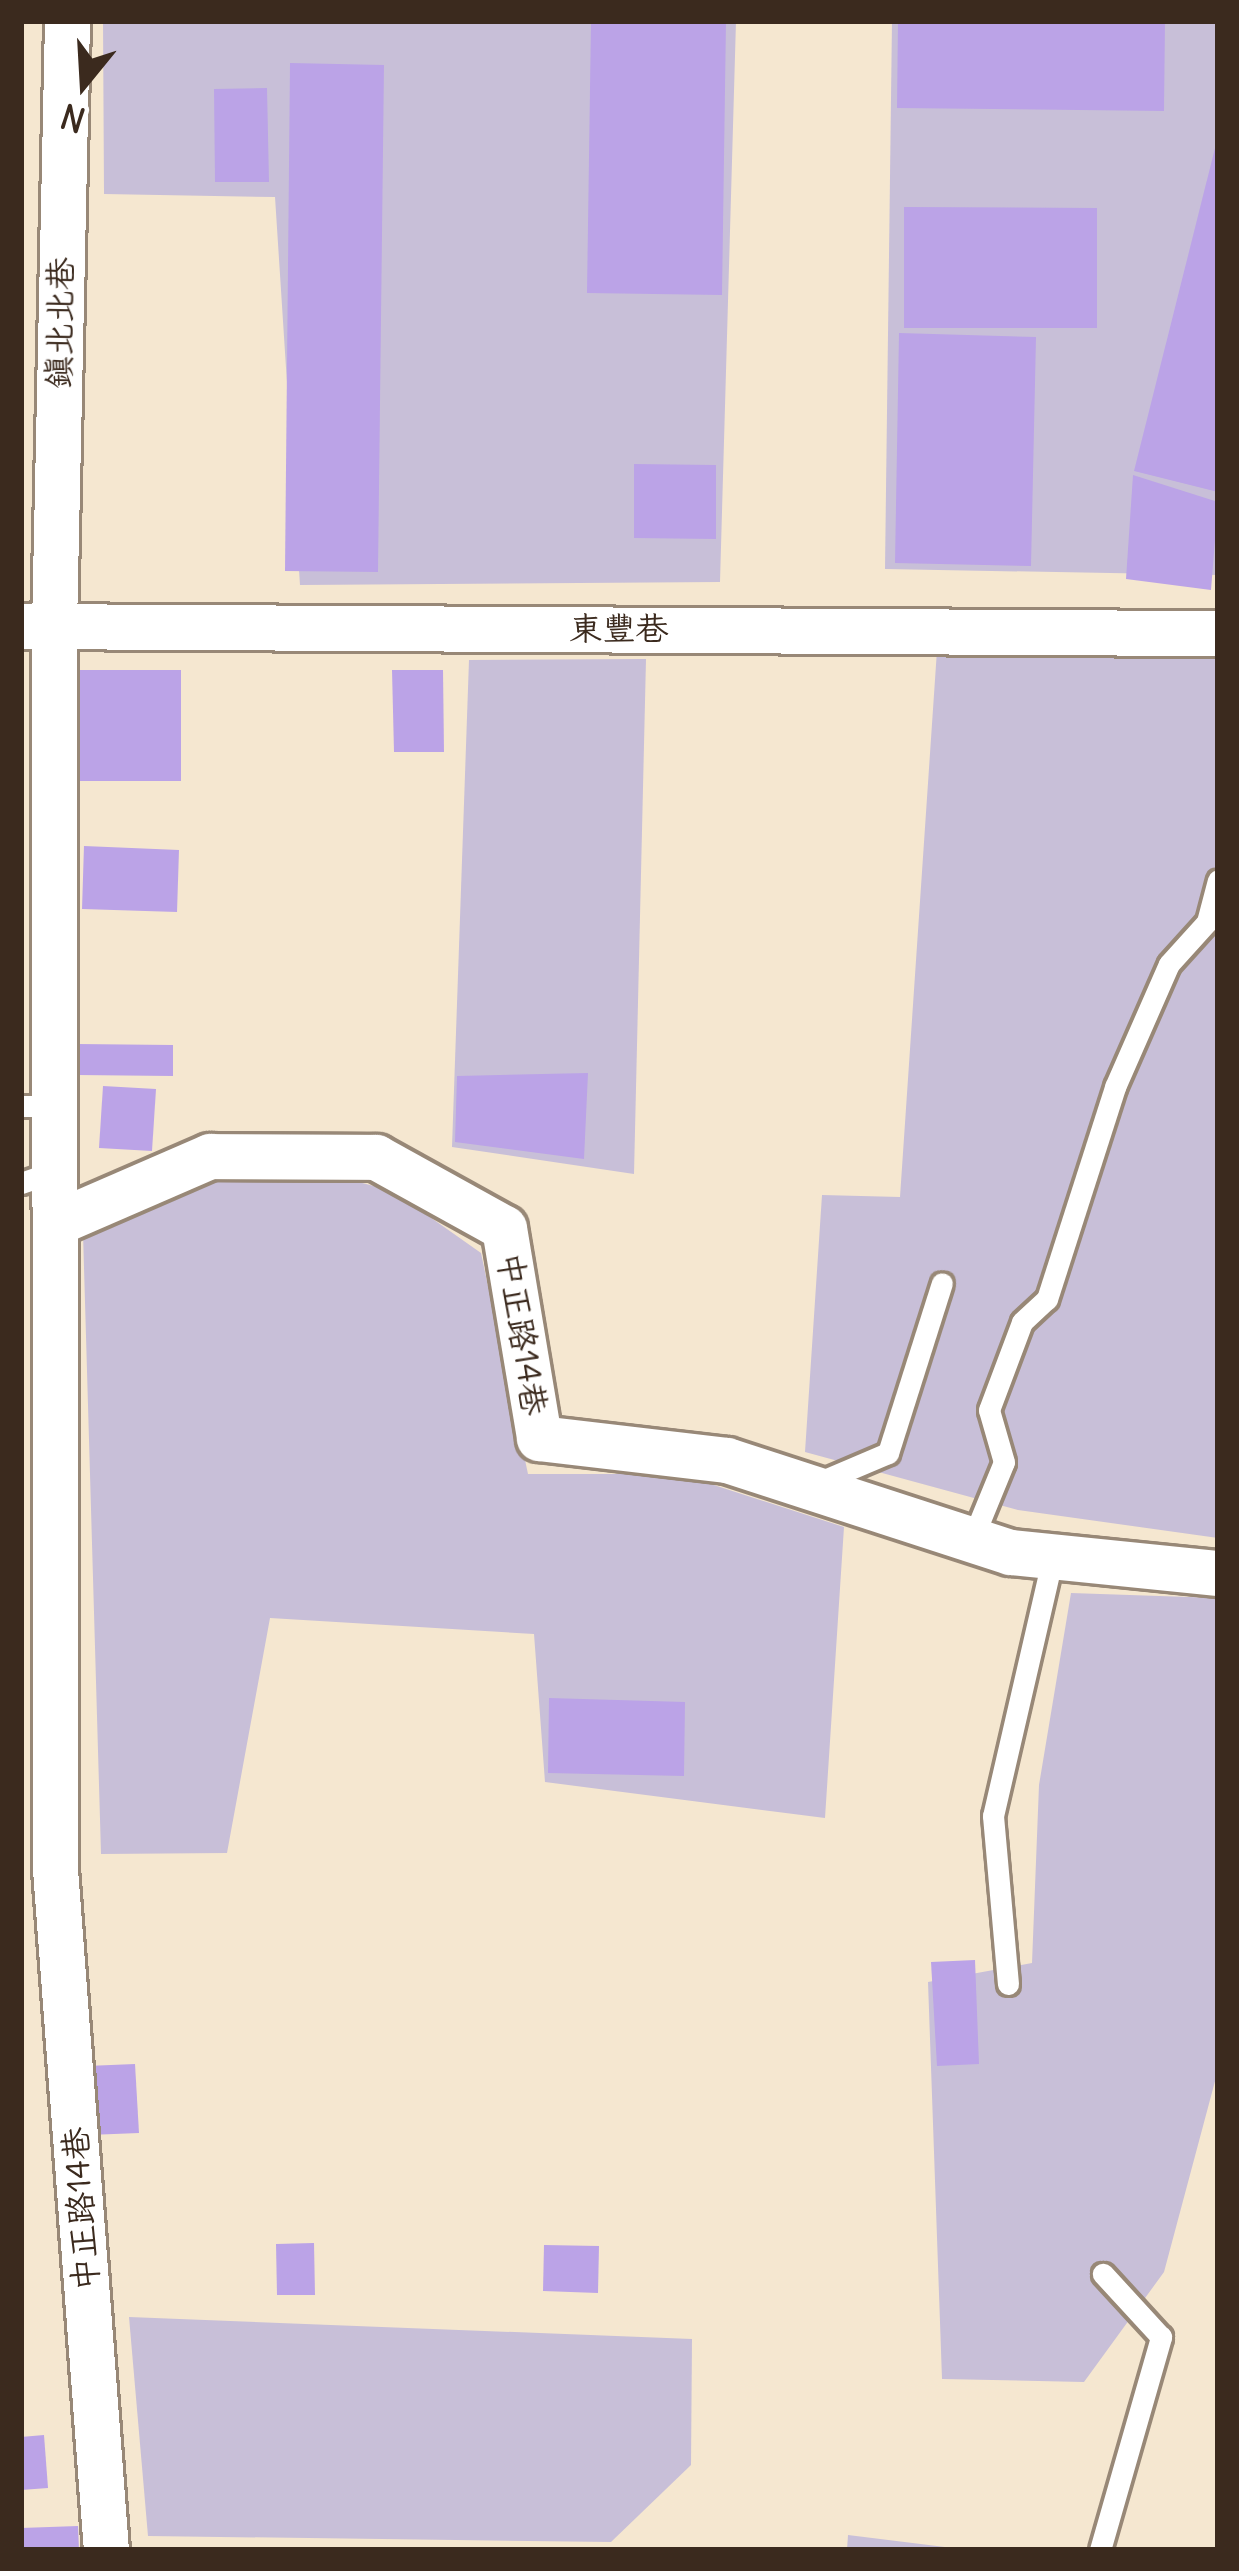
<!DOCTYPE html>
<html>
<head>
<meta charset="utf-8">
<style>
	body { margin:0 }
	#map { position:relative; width:1239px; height:2571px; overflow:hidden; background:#f5e7d0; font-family:Delius,"LXGW WenKai TC",sans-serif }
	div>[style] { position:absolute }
	.industrial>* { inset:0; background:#c8bfd8 }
	.building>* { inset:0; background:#bba3e7 }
	.roads { filter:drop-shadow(3px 0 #988877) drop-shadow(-3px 0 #988877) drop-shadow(0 3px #988877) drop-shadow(0 -3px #988877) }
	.service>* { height:21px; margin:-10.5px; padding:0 10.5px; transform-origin:10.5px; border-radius:10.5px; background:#fff }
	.minor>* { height:45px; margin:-22.5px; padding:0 22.5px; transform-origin:22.5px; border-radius:22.5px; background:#fff }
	span { translate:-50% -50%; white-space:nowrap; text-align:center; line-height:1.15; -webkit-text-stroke:10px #fff; paint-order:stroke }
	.street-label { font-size:33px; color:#3b2a1e }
	.frame { position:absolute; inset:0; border:24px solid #3b2a1e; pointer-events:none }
	.north { position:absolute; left:24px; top:24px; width:120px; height:120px; -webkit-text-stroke:9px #fff; paint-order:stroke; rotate:198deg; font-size:33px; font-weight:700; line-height:48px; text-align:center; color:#3b2a1e }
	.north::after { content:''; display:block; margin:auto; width:42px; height:54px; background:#3b2a1e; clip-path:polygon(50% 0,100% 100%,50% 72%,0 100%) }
</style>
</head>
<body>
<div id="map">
	<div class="industrial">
		<div style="clip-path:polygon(103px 21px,736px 21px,720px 582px,300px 585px,275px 197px,104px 194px)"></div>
		<div style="clip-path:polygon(892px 21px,1218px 21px,1218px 575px,885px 569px)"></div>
		<div style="clip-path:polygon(937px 650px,1218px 654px,1218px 1538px,1018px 1510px,805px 1452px,822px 1195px,900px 1197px)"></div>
		<div style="clip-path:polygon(646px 659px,634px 1174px,452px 1147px,469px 660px)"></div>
		<div style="clip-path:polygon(316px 1171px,393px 1191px,481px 1253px,528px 1474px,680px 1474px,844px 1527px,825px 1818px,545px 1782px,534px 1634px,270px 1618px,227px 1853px,101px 1854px,83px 1233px,209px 1180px)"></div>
		<div style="clip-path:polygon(1071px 1593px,1218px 1598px,1218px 2070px,1164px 2272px,1084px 2382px,942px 2379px,928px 1982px,1032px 1963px,1039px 1785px)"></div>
		<div style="clip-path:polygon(129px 2317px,692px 2339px,691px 2465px,611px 2542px,148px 2536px)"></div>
		<div style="clip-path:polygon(848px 2535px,969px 2550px,847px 2550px)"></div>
	</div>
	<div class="building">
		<div style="clip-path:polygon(591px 21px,726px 21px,722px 295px,587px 293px)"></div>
		<div style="clip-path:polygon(898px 21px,1165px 21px,1164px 111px,897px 108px)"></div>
		<div style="clip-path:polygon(290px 63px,384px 65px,378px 572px,285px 571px)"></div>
		<div style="clip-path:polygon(267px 88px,269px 182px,215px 182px,214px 89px)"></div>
		<div style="clip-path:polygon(1216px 144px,1218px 144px,1218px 492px,1134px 471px)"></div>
		<div style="clip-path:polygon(904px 207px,1097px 208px,1097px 328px,904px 328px)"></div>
		<div style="clip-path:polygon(899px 333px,1036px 337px,1031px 566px,895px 563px)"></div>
		<div style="clip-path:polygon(634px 464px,716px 465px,716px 539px,634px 538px)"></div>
		<div style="clip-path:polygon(1133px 475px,1218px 502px,1211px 590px,1126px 579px)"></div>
		<div style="clip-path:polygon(76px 670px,181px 670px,181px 781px,77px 781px)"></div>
		<div style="clip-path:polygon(392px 670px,443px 670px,444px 752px,394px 752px)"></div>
		<div style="clip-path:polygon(84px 846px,179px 850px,177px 912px,82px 909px)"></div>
		<div style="clip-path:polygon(77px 1044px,173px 1045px,173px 1076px,77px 1075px)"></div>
		<div style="clip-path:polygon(588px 1073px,584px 1159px,455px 1142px,457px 1076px)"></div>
		<div style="clip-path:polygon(103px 1086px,156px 1089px,152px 1151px,99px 1148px)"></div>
		<div style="clip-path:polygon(549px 1698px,685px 1702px,684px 1776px,548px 1773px)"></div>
		<div style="clip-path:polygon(975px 1960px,979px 2064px,937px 2066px,931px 1962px)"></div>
		<div style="clip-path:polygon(135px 2064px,139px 2133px,89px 2135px,87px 2066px)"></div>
		<div style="clip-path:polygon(314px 2243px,315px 2295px,277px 2295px,276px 2244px)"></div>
		<div style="clip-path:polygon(544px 2245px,599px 2246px,598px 2293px,543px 2291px)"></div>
		<div style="clip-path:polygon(44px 2435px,48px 2488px,21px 2490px,21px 2437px)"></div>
		<div style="clip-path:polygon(78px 2526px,79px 2550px,21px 2550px,21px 2528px)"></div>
	</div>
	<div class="roads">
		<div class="service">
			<div style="left:21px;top:1106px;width:36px"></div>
			<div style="left:21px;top:1183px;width:39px;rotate:-19deg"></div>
			<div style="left:815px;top:1484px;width:79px;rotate:-23deg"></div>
			<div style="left:888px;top:1453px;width:178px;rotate:-72.4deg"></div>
			<div style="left:972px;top:1540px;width:84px;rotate:-67.7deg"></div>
			<div style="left:1004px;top:1462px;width:54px;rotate:-106.1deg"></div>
			<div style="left:989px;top:1410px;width:94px;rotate:-69.4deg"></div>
			<div style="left:1022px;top:1322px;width:34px;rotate:-43deg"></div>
			<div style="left:1047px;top:1299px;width:223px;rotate:-72.2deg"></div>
			<div style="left:1115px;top:1087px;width:134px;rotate:-66.3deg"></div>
			<div style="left:1169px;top:964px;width:57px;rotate:-47.9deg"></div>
			<div style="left:1207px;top:922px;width:43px;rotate:-75.3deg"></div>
			<div style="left:1008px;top:1984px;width:169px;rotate:-95.1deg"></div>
			<div style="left:993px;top:1816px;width:267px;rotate:-77deg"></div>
			<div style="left:1100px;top:2550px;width:222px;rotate:-74deg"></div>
			<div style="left:1161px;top:2337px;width:86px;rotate:-132.6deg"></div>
		</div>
		<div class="minor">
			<div style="left:67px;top:21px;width:605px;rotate:91.23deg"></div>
			<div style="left:54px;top:626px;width:1243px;rotate:89.95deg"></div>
			<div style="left:55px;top:1869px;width:683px;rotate:85.72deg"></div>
			<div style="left:21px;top:626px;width:1197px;rotate:0.34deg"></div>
			<div style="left:58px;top:1222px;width:166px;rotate:-23.5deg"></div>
			<div style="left:210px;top:1156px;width:166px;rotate:0.3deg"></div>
			<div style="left:376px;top:1157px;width:146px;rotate:29deg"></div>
			<div style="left:504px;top:1228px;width:213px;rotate:80.5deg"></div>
			<div style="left:539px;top:1438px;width:189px;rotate:6.7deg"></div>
			<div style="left:727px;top:1460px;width:298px;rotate:18deg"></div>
			<div style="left:1010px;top:1552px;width:209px;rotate:5.8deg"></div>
		</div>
	</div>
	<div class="street-label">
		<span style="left:60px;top:323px;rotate:-89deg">鎮北北巷</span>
		<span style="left:619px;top:629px">東豐巷</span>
		<span style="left:522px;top:1334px;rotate:81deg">中正路14巷</span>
		<span style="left:81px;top:2209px;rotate:-94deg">中正路14巷</span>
	</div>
	<div class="frame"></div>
	<div class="north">N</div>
</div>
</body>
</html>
